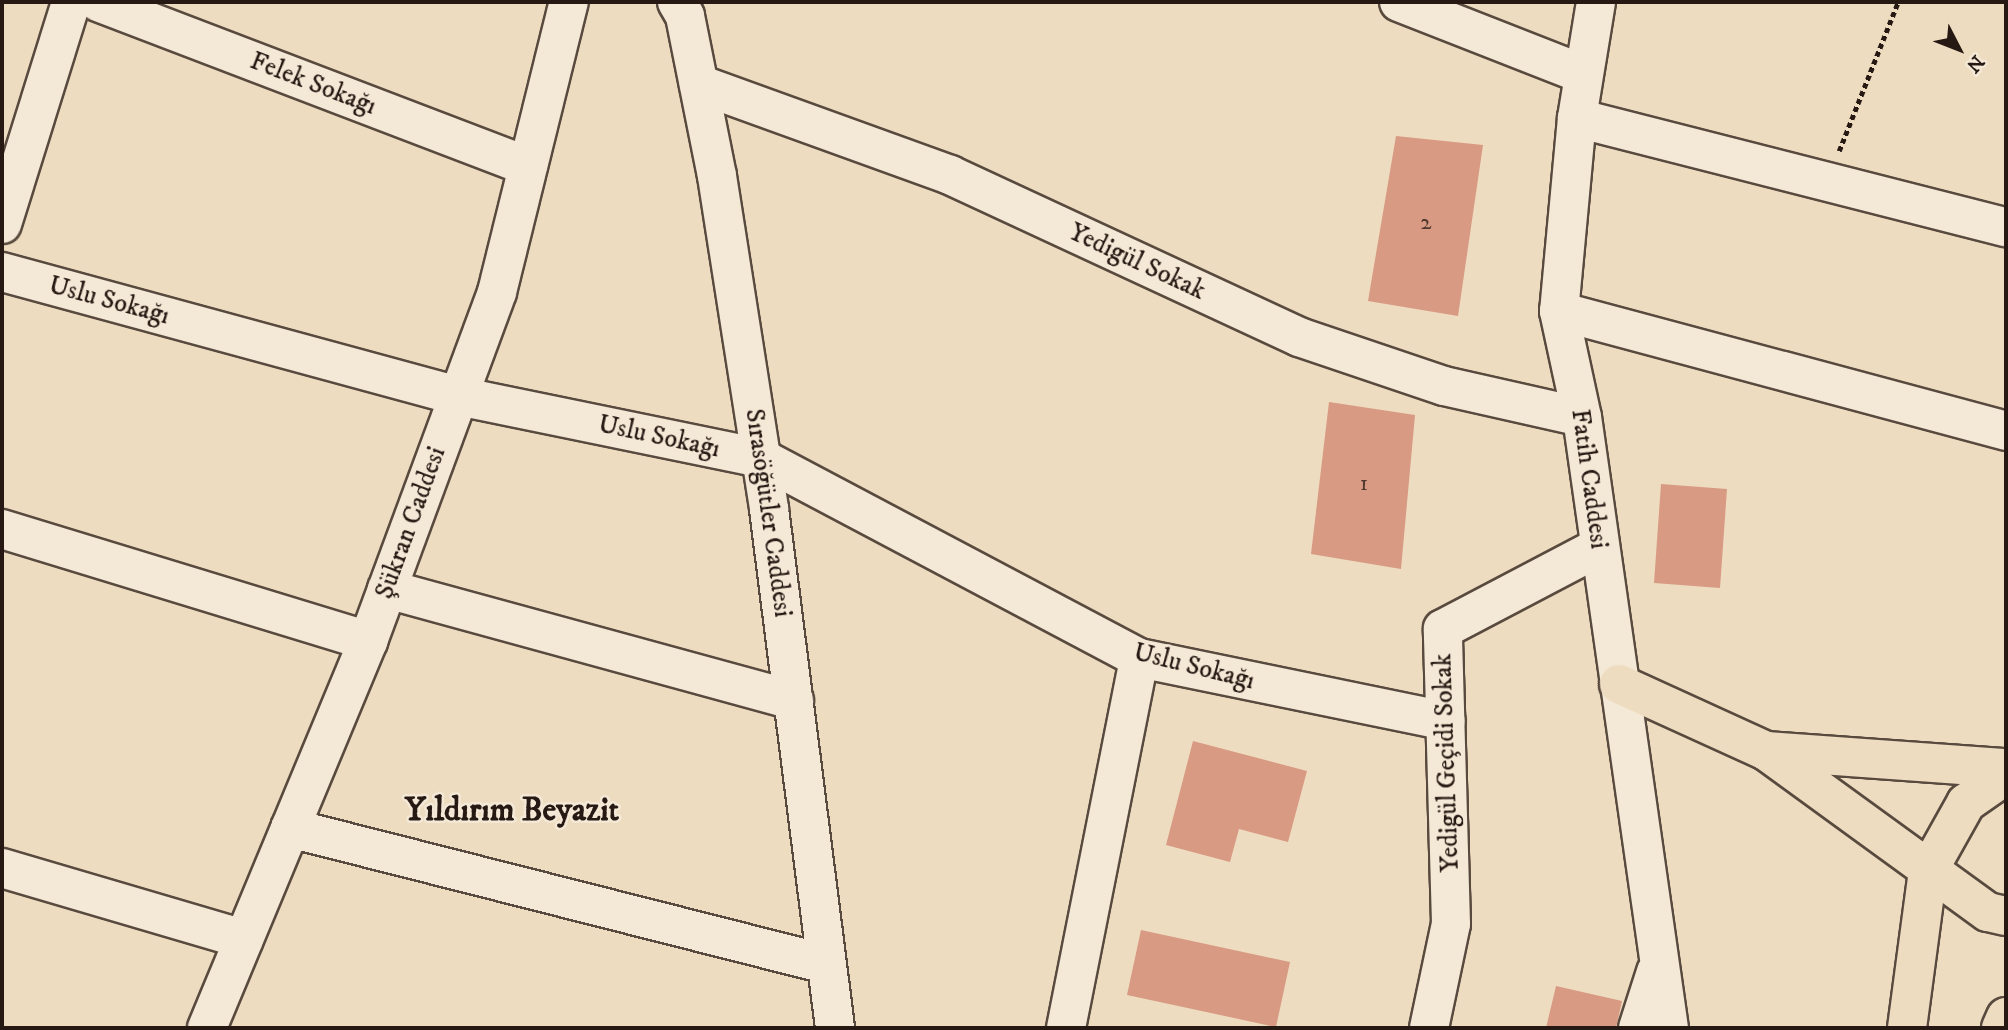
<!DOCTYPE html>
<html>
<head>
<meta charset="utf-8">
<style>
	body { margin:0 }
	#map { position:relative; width:2008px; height:1030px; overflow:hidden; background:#eedcc0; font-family:"IM FELL DW Pica",serif }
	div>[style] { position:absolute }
	.building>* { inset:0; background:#d89a83 }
	.path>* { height:4.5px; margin-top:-2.25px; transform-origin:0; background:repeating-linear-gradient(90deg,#261913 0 5px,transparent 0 8.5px) }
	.roads { filter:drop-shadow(2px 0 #584a3e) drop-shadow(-2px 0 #584a3e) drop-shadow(0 2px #584a3e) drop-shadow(0 -2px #584a3e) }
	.minor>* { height:38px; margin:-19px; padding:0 19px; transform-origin:19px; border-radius:19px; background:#f4e8d6 }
	.major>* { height:38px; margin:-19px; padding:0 19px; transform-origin:19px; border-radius:19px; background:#eedcc0 }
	span { translate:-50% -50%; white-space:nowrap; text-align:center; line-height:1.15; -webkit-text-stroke:5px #f4e8d6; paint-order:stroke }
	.number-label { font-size:23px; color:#52392f }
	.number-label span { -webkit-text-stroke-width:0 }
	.street-label { font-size:26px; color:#261913 }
	.district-label { font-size:33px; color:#261913; font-weight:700 }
	.frame { position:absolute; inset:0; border:4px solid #261913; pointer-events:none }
	.north { position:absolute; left:1924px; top:14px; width:70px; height:70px; -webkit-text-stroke:5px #f4e8d6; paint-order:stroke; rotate:132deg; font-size:19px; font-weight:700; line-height:28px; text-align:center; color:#261913 }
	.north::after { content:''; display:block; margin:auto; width:24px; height:32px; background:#261913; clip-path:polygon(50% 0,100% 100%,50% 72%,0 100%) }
</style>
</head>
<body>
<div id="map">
	<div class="building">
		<div style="clip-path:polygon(1396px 136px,1483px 145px,1458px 316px,1368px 301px)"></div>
		<div style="clip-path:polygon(1329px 402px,1415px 415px,1401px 569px,1311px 554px)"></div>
		<div style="clip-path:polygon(1661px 484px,1727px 489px,1720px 588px,1654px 583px)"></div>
		<div style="clip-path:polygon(1193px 741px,1307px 771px,1288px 842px,1239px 829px,1230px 862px,1166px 845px)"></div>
		<div style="clip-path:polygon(1141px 930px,1290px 962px,1276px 1027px,1127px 995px)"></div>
		<div style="clip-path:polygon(1556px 986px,1622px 1001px,1616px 1028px,1546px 1028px)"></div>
	</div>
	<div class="path">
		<div style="left:1839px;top:151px;width:160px;rotate:-68.4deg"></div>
	</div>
	<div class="roads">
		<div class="minor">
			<div style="left:98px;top:2px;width:460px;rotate:20.9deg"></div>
			<div style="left:677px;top:2px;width:16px;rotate:60deg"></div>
			<div style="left:685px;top:16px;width:163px;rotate:78.7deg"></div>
			<div style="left:717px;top:176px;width:337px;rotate:81.1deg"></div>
			<div style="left:769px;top:509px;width:523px;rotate:82.75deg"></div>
			<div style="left:1399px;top:2px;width:198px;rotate:21.4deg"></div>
			<div style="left:1596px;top:2px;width:118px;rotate:99.3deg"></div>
			<div style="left:1577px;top:118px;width:194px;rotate:95.3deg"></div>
			<div style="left:1559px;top:311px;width:108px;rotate:77.8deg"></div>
			<div style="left:1582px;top:417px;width:617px;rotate:81.9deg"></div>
			<div style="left:699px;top:84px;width:267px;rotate:19.9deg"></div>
			<div style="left:950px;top:175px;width:385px;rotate:24.9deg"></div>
			<div style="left:1299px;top:337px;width:153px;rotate:18.7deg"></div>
			<div style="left:1444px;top:386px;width:141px;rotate:12.7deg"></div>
			<div style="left:1577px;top:118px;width:443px;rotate:14.3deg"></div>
			<div style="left:2px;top:224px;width:232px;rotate:-72.7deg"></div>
			<div style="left:2px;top:272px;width:473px;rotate:15.2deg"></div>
			<div style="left:458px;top:396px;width:309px;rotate:11.6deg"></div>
			<div style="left:761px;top:458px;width:428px;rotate:27.9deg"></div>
			<div style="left:1139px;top:658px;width:313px;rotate:11.6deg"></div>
			<div style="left:1559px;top:311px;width:463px;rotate:15deg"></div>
			<div style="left:2px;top:529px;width:383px;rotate:17deg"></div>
			<div style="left:387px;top:589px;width:422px;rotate:15.3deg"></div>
			<div style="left:290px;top:828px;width:553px;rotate:14.24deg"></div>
			<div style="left:2px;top:868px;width:252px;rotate:16.4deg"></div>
			<div style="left:207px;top:1028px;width:419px;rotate:-67.4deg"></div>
			<div style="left:368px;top:641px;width:372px;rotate:-69.7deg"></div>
			<div style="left:497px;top:292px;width:299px;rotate:-76.1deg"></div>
			<div style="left:1066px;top:1028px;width:377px;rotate:-78.8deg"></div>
			<div style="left:1429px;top:1028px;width:106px;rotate:-78.1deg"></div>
			<div style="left:1451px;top:924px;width:295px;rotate:-91.6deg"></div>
			<div style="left:1443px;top:629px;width:176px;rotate:-27.7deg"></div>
			<div style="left:1638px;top:1028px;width:59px;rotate:-72.2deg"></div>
		</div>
		<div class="major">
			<div style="left:1619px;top:684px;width:162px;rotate:24.5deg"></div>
			<div style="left:1766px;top:751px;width:274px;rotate:36deg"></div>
			<div style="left:1988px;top:912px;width:18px;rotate:13deg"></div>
			<div style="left:1766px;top:751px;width:241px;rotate:4.1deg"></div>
			<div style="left:1907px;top:1028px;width:158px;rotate:-82.4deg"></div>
			<div style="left:1928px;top:871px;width:78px;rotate:-60.8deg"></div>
			<div style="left:1966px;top:803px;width:49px;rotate:-35deg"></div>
			<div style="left:2001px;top:1028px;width:12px;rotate:-66deg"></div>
		</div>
	</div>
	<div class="number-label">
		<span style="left:1426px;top:223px">2</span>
		<span style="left:1364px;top:484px">1</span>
	</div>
	<div class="street-label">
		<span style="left:313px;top:84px;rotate:21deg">Felek Sokağı</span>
		<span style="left:1137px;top:262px;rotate:25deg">Yedigül Sokak</span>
		<span style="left:109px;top:301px;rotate:15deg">Uslu Sokağı</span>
		<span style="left:659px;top:437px;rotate:12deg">Uslu Sokağı</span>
		<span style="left:1589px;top:479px;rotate:82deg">Fatih Caddesi</span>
		<span style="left:768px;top:513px;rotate:82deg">Sırasöğütler Caddesi</span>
		<span style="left:411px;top:523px;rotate:-70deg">Şükran Caddesi</span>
		<span style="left:1194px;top:667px;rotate:14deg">Uslu Sokağı</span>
		<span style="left:1447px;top:763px;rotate:-92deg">Yedigül Geçidi Sokak</span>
	</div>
	<div class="district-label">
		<span style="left:512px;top:811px">Yıldırım Beyazit</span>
	</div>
	<div class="frame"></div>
	<div class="north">N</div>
</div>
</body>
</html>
